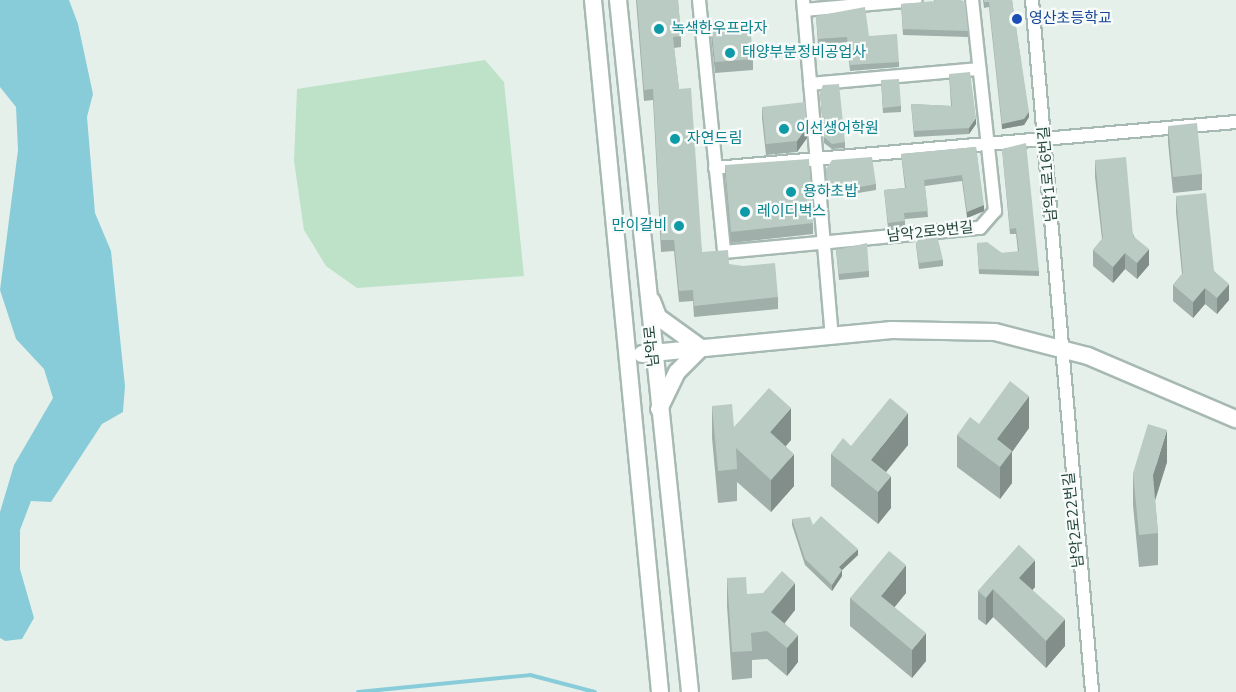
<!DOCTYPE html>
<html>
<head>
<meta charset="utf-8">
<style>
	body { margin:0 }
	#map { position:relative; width:1236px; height:692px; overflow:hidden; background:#e5f0eb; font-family:"Nunito Sans","Noto Sans KR",sans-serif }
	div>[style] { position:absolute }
	.green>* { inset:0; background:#bde2c7 }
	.water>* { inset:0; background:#89ccd9 }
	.stream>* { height:4px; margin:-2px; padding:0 2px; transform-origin:2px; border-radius:2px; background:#89ccd9 }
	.roads { filter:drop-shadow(2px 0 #a7b9b3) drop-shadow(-2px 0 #a7b9b3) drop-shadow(0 2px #a7b9b3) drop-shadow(0 -2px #a7b9b3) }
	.street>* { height:12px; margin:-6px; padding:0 6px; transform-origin:6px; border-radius:6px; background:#fff }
	.secondary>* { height:16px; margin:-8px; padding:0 8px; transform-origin:8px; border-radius:8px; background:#fff }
	.wall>* { inset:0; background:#a0afa9 }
	.shaded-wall>* { inset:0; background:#828e89 }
	.building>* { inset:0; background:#bacbc4 }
	.dots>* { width:16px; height:16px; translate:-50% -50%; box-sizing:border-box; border:3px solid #f7fbf9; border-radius:50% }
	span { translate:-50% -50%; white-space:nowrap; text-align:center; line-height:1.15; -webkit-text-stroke:4.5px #f7fbf9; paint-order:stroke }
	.transit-label { font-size:15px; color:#164399 }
	.left { translate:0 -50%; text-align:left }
	.culture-label { font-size:15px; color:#0d838f }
	.right { translate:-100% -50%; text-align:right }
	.street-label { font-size:15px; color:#22443b }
</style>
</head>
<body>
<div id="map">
	<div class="green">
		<div style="clip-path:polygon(485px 60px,504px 82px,524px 276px,357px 288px,326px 266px,304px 230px,294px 161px,297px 89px)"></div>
	</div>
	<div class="water">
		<div style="clip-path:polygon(0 0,69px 0,78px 24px,93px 94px,87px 117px,95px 213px,111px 251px,125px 386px,123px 412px,102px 424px,51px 502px,31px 501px,20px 530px,20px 569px,34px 618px,22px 639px,5px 641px,0 638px,0 512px,14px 465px,53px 398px,44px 369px,16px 339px,0 290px,18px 150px,16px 107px,0 87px)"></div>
	</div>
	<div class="stream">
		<div style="left:358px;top:692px;width:173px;rotate:-5.6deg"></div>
		<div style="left:530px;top:675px;width:67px;rotate:14.7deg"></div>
	</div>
	<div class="roads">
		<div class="street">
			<div style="left:699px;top:0;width:253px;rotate:84.3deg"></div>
			<div style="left:724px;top:252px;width:257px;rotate:-5.4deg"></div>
			<div style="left:980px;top:228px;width:23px;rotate:-49deg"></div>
			<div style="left:995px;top:211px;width:212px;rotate:-96.2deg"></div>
			<div style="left:803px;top:0;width:336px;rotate:85.1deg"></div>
			<div style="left:1032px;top:0;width:695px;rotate:85.04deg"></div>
			<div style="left:804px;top:10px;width:112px;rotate:-5.1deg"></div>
			<div style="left:810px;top:84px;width:170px;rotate:-5.1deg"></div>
			<div style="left:715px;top:168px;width:523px;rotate:-5.05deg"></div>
		</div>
		<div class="secondary">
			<div style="left:593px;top:0;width:695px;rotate:84.47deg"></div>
			<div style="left:618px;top:0;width:696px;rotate:84.06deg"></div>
			<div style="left:652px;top:301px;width:17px;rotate:69deg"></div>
			<div style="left:658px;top:317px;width:53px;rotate:35.8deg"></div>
			<div style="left:701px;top:348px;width:34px;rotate:135deg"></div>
			<div style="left:677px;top:372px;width:41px;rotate:115.9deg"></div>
			<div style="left:642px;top:354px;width:251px;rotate:-5.5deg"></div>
			<div style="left:892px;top:330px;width:103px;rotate:1.1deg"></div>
			<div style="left:995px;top:332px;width:96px;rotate:14.5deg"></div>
			<div style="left:1088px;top:356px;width:161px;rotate:23.1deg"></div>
		</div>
	</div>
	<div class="wall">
		<div style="clip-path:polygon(636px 0,678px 0,681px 36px,681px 47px,674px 48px,679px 89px,702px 252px,729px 264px,778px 297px,778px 309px,694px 317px,693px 301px,679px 302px,674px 251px,661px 252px,653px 100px,644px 101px)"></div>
		<div style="clip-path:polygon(934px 0,961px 0,968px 31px,968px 37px,903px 35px,901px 4px,934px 2px)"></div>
		<div style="clip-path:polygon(983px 0,1012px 0,1029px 117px,1024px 125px,1002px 129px,989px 7px,984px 8px)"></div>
		<div style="clip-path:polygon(816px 16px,869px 36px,899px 62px,899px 67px,850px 71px,847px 42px,818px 45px)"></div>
		<div style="clip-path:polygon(711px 23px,753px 59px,753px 70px,715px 73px,711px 35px)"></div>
		<div style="clip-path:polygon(949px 74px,976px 124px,969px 134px,914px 137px,911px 104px,951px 106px)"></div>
		<div style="clip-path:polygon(881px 80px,901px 106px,901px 112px,883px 113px)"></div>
		<div style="clip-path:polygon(820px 92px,845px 142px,845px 148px,832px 149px,824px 143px)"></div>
		<div style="clip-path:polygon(762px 107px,807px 138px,797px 152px,766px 155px,762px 118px)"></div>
		<div style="clip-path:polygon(1168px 126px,1202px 174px,1202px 190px,1173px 193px,1168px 142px)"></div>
		<div style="clip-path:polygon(976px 147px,984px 211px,967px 218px,962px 181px,925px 186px,928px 217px,905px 219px,905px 227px,888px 228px,884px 190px,905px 188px,901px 154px)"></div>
		<div style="clip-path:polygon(1002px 149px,1039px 271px,1039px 276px,979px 274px,977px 243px,1002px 253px,1018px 252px,1016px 234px,1010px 234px)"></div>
		<div style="clip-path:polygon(1095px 160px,1149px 265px,1137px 279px,1125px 269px,1113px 283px,1093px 266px,1093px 250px,1102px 239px,1095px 177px)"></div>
		<div style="clip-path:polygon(725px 165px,813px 223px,813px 234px,731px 243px,725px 176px)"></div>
		<div style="clip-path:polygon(826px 169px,876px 184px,876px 190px,828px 198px)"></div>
		<div style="clip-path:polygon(1176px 196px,1229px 300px,1217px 314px,1205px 304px,1193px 318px,1173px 301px,1173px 285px,1182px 274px,1176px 212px)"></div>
		<div style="clip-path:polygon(915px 237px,943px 260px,943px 266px,919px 269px)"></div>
		<div style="clip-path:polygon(836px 250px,869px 271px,869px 277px,839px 280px)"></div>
		<div style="clip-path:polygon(712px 406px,734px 427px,791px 440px,786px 446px,794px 486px,771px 512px,737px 482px,737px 501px,718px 503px,712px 438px)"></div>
		<div style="clip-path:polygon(979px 424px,1029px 428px,1012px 452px,1012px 483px,1000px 499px,957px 467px,957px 435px)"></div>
		<div style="clip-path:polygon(908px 445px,886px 472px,891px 508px,878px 524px,831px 486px,831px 454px,851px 446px)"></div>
		<div style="clip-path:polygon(1167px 462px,1155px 500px,1158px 533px,1158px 565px,1139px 567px,1133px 505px,1133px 473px)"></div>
		<div style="clip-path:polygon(792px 519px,813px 525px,858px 555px,842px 570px,842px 576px,832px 591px,805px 565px,792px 525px)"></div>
		<div style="clip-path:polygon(1019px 545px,1035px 587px,1032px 590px,1065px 646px,1046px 668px,993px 617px,986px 625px,978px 619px,978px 591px)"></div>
		<div style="clip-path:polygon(727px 578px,747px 594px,795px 610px,785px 623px,798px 662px,787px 676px,767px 659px,752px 660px,752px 678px,732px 680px,727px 606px)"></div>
		<div style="clip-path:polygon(906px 593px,894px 607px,926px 661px,912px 678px,850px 626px,850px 598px)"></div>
	</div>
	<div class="shaded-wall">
		<div style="clip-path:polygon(1029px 112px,1029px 117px,1024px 125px,1002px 129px,1002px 124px)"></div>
		<div style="clip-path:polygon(976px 118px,976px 124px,969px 134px,969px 128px)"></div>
		<div style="clip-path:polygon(807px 127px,807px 138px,797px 152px,797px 141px)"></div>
		<div style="clip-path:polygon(984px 205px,984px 211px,967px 218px,967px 212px)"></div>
		<div style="clip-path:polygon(1149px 249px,1149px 265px,1137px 279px,1137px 263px)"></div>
		<div style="clip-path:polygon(1125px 253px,1125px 269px,1113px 283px,1113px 267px)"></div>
		<div style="clip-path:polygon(1229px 284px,1229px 300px,1217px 314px,1217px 298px)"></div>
		<div style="clip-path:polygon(1205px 288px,1205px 304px,1193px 318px,1193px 302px)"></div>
		<div style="clip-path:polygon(1029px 396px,1029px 428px,1012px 452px,1012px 483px,1000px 499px,1000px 467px,997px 439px)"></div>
		<div style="clip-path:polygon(791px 408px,791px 440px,770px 464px,770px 432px)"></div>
		<div style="clip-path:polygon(908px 413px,908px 445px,873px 488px,871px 460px)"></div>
		<div style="clip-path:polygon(1167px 430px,1167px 462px,1153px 507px,1153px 475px)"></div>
		<div style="clip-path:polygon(794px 454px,794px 486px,771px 512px,771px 480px)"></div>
		<div style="clip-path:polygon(891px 476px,891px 508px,878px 524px,878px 492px)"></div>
		<div style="clip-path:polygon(858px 549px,858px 555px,839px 573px,839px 567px)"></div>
		<div style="clip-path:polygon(1035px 560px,1035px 587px,1019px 606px,1019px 578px)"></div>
		<div style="clip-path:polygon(906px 565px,906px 593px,881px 624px,881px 596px)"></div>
		<div style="clip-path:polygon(842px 570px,842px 576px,832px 591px,832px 585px)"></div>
		<div style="clip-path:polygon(795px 583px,795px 610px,773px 637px,771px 612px)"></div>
		<div style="clip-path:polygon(993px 589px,993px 617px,986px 625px,986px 598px)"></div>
		<div style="clip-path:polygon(1065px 619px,1065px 646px,1046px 668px,1046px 641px)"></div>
		<div style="clip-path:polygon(926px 633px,926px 661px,912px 678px,912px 650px)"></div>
		<div style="clip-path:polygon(798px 635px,798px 662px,787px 676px,787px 648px)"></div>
	</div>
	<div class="building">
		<div style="clip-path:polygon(637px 0,678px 0,681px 36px,673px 37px,679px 89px,691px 88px,702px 252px,728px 250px,729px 264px,743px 266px,775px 263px,778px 297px,694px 306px,693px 290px,679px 291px,674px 240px,661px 240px,653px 89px,644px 90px)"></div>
		<div style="clip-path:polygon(935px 0,961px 0,965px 2px,968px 31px,903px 29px,901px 4px,935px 1px)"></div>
		<div style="clip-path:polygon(984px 0,1012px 0,1029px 112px,1024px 119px,1002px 124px,989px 2px,984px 2px)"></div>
		<div style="clip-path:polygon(865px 7px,869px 36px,897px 34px,899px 62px,850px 65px,847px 37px,818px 39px,816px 16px)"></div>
		<div style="clip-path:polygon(750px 21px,753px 59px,715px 62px,711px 23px)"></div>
		<div style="clip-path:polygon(970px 72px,976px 118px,969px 128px,914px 131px,911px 104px,952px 106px,949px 74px)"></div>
		<div style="clip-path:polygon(899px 79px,901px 106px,883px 108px,881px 80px)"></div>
		<div style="clip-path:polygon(839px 84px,845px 142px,832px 144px,824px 137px,820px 92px,823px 85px)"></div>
		<div style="clip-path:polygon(805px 102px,807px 127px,797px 141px,766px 144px,762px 107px)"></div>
		<div style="clip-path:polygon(1197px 123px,1202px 174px,1173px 177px,1168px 126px)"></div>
		<div style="clip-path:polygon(1026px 143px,1039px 271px,979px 269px,977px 243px,987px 242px,1002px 253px,1019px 251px,1016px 228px,1010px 229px,1002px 149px)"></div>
		<div style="clip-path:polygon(976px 147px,984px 205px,967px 212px,962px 175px,924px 180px,928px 211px,904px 213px,905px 221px,888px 223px,884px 190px,906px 188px,901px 154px)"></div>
		<div style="clip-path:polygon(872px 157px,876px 184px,828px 193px,826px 169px,832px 160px)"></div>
		<div style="clip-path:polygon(1126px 157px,1133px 236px,1149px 249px,1137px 263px,1125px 253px,1113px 267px,1093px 250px,1103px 238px,1095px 160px)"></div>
		<div style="clip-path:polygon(809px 159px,813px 223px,731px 232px,725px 165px)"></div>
		<div style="clip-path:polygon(1206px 193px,1214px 271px,1229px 284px,1217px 298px,1205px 288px,1193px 302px,1173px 285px,1183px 273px,1176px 196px)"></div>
		<div style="clip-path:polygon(937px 235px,943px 260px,919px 263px,915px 237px)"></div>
		<div style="clip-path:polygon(867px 243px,869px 271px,839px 274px,836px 250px)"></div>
		<div style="clip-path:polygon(1010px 381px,1029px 396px,997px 439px,1012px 451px,1000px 467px,957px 435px,970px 417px,979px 424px)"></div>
		<div style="clip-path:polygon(769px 388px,791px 408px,770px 432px,794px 454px,771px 480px,736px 448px,737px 469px,718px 471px,712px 406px,732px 404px,734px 427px)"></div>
		<div style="clip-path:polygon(890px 398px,908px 413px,871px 460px,891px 476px,878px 492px,831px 454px,843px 438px,851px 446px)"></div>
		<div style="clip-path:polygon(1148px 424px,1167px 430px,1153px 475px,1158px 533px,1139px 535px,1133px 473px)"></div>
		<div style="clip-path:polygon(821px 516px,858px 549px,839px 567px,842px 570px,832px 585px,805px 559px,792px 519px,810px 517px,813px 525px)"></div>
		<div style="clip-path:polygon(1019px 545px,1035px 560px,1019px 578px,1065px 619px,1046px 641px,993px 589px,986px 598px,978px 591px)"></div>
		<div style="clip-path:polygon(889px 551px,906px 565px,881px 596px,926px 633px,912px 650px,850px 598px)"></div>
		<div style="clip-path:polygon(782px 571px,795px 583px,771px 612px,798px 635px,787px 648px,767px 631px,751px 633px,752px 651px,732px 652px,727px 578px,746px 577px,747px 594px,763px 593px)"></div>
	</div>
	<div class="dots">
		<div style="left:1017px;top:19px;background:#1a4fb4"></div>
		<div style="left:659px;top:29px;background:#0f9aa8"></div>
		<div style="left:730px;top:53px;background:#0f9aa8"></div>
		<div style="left:784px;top:129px;background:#0f9aa8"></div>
		<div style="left:675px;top:139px;background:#0f9aa8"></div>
		<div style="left:791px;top:192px;background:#0f9aa8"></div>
		<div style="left:745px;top:212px;background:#0f9aa8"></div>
		<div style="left:679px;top:226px;background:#0f9aa8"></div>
	</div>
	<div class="transit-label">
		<span class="left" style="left:1029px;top:19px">영산초등학교</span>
	</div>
	<div class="culture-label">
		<span class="left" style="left:671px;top:29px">녹색한우프라자</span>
		<span class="left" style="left:742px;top:53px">태양부분정비공업사</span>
		<span class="left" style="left:796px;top:129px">이선생어학원</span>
		<span class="left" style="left:687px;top:139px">자연드림</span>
		<span class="left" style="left:803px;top:192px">용하초밥</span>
		<span class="left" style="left:757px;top:212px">레이디벅스</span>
		<span class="right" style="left:667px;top:226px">만이갈비</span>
	</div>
	<div class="street-label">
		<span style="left:1048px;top:174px;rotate:-95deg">남악1로16번길</span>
		<span style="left:930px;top:232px;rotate:-6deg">남악2로9번길</span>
		<span style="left:652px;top:346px;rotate:-96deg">남악로</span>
		<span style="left:1074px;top:520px;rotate:-96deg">남악2로22번길</span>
	</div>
</div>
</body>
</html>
